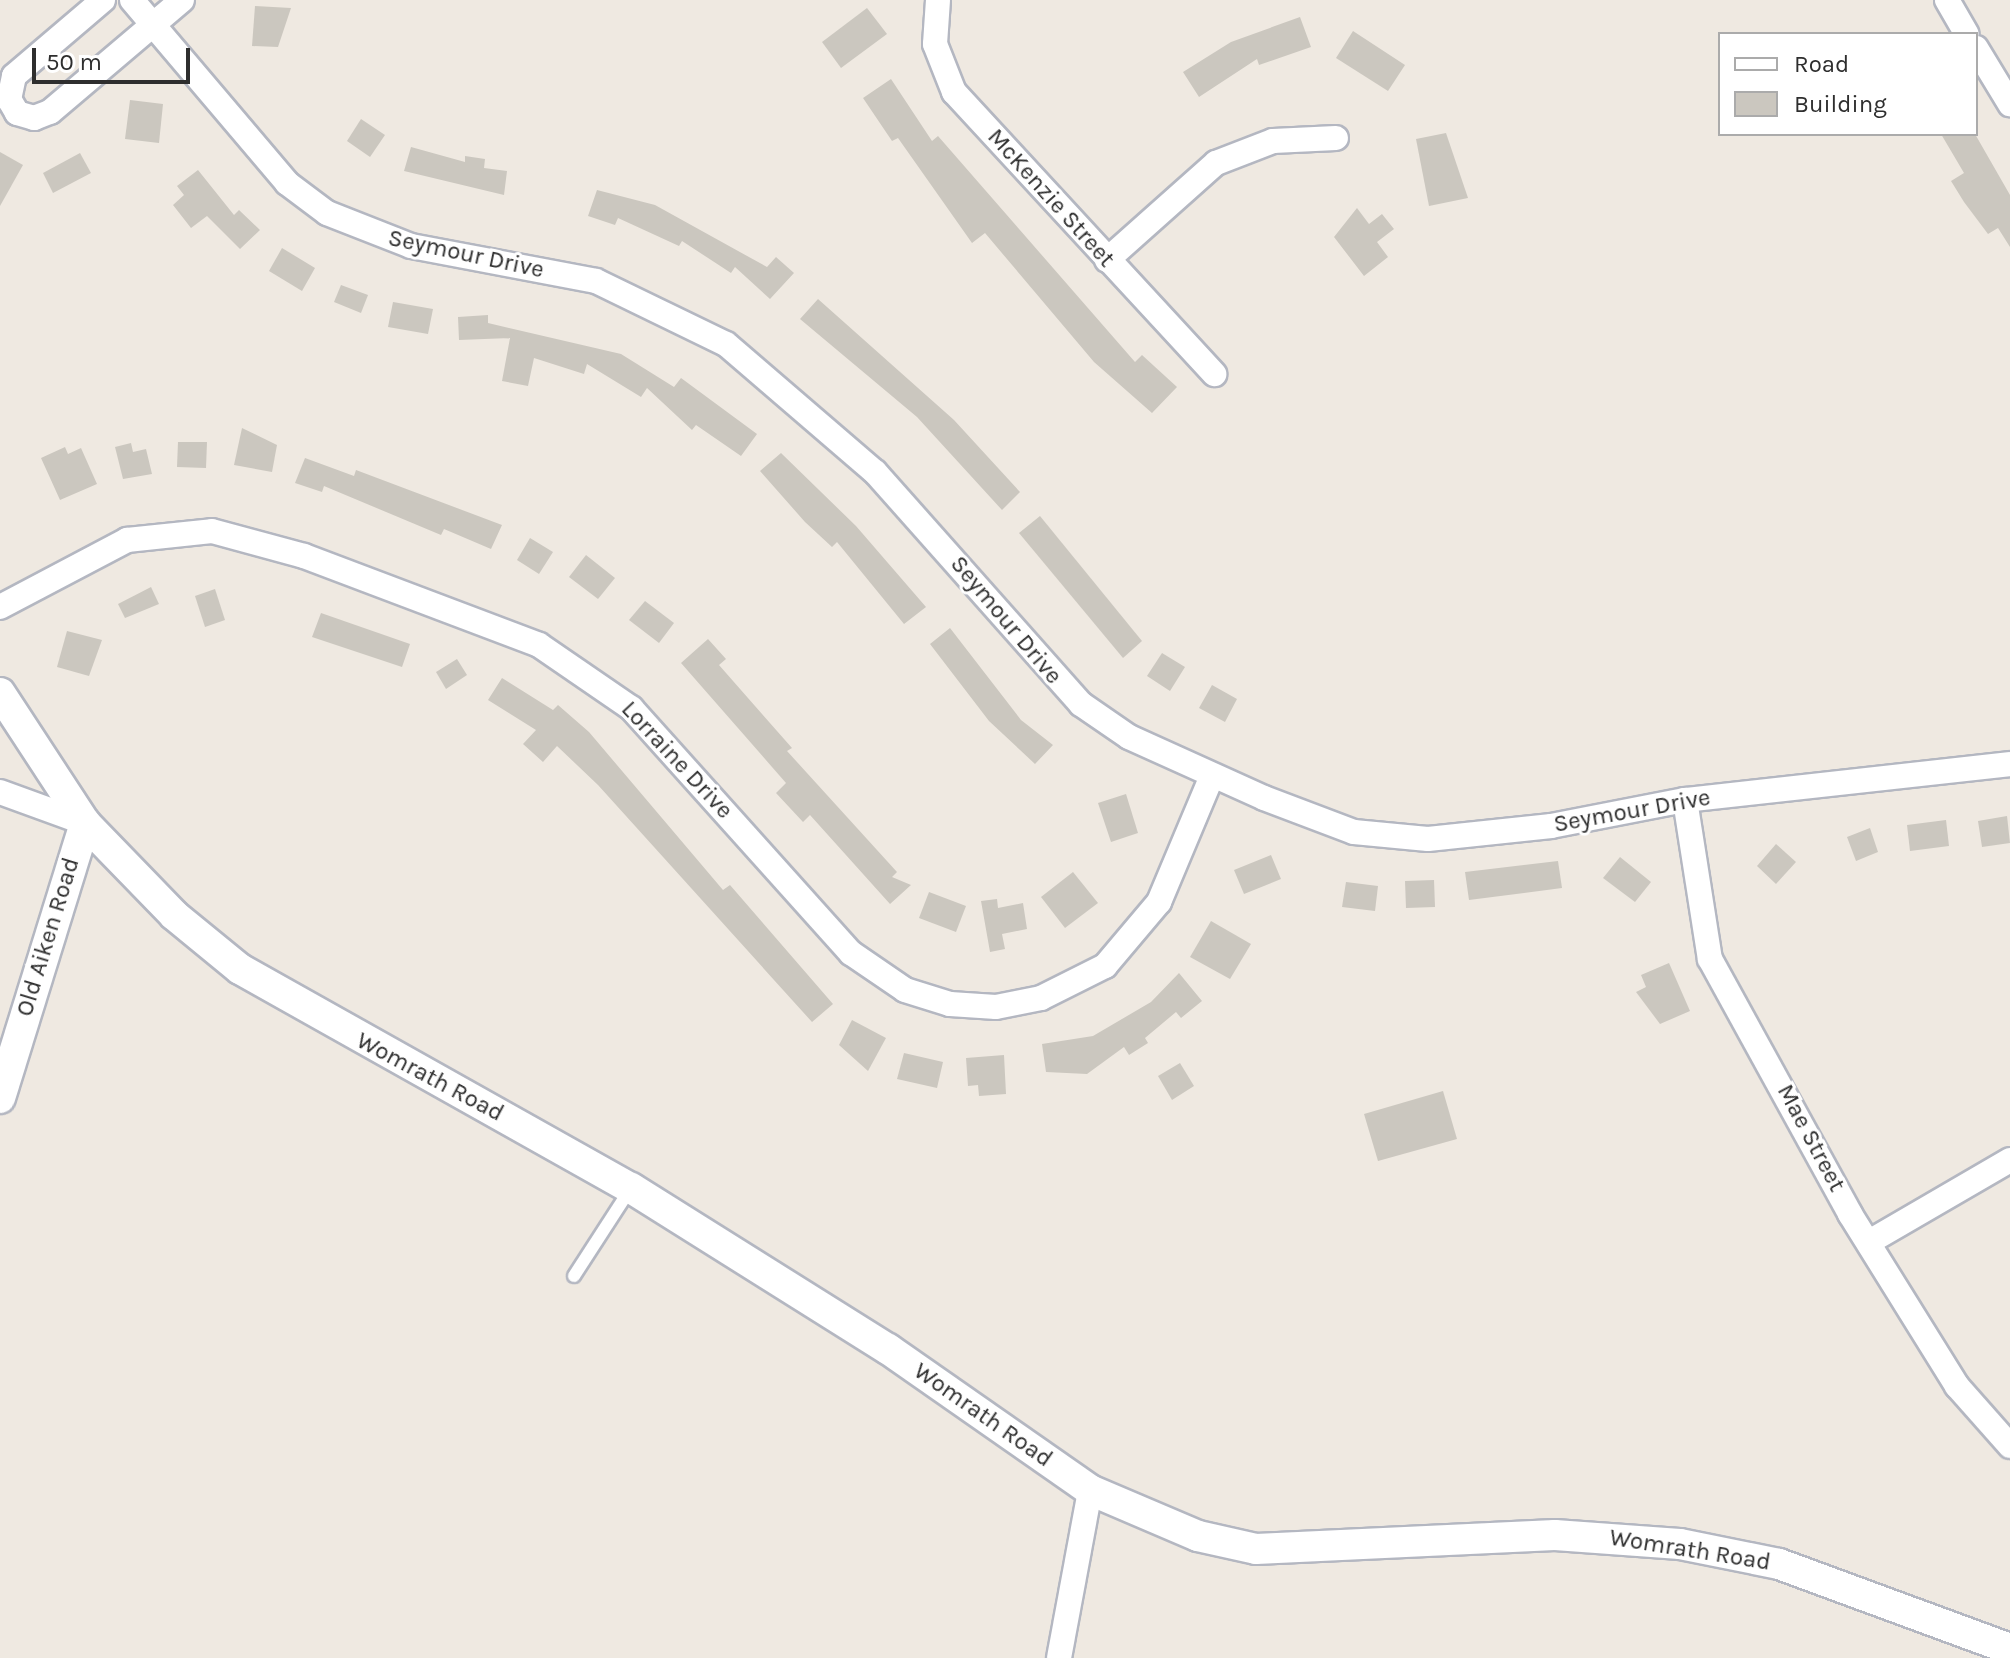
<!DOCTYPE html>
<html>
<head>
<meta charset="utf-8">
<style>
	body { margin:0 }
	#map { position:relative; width:2010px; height:1658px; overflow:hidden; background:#efe9e1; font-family:Karla,sans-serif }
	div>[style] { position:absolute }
	.building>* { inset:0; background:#cbc7bf }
	.roads { filter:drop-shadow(2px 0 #b4b7c1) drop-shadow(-2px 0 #b4b7c1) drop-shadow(0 2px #b4b7c1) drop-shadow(0 -2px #b4b7c1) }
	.service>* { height:12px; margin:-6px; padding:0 6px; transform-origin:6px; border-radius:6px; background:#fff }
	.minor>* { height:24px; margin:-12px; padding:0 12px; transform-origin:12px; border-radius:12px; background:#fff }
	.tertiary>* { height:30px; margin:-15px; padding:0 15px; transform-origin:15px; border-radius:15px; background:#fff }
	span { translate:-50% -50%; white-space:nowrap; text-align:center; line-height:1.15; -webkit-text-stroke:6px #fff; paint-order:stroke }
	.street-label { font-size:24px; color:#2e2e2e }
	.legend { position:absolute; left:1718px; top:32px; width:260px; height:104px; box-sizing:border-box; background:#fff; border:2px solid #ababab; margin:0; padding:10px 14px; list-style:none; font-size:24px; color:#2e2e2e }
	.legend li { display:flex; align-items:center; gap:16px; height:40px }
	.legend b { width:40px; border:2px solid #ababab }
	.scale { position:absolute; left:32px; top:48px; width:158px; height:36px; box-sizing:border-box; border:4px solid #2e2e2e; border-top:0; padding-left:10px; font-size:24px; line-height:28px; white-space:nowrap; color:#2e2e2e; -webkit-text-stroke:6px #fff; paint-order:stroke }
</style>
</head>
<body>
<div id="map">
	<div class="building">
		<div style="clip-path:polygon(255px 6px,291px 8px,278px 47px,252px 46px)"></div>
		<div style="clip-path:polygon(867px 8px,887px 34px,841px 68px,822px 42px)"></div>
		<div style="clip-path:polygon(1300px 17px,1311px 47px,1259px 65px,1257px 59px,1199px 97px,1183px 72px,1231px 42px)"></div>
		<div style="clip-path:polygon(1353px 31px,1405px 65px,1388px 91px,1336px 58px)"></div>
		<div style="clip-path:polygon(891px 79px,932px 141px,938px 136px,1135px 362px,1142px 355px,1177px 387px,1152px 413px,1094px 362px,985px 233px,972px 243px,898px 138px,892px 141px,863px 98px)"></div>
		<div style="clip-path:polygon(130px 100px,163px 104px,159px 143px,125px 139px)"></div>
		<div style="clip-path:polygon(361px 119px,385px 135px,370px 157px,347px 141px)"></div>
		<div style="clip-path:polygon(1446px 133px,1468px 198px,1429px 206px,1416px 139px)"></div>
		<div style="clip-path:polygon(1941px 134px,1975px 134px,2010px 195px,2010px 247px,1998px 228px,1988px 234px,1964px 202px,1951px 181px,1964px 173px)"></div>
		<div style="clip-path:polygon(411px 147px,465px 162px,465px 156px,485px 159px,484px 168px,507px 171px,504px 195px,404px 171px)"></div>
		<div style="clip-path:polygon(0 152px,23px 165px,0 206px)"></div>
		<div style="clip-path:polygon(80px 153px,91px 173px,53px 193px,43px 173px)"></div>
		<div style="clip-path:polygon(198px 170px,234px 215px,239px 210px,260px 230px,240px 249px,207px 216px,191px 228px,173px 205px,184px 195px,177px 186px)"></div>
		<div style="clip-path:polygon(597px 190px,655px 205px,767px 267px,776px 257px,794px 273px,770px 299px,735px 267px,731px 273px,682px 241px,679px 246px,618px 218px,615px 225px,588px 216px)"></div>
		<div style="clip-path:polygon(1357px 208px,1369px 224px,1382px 214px,1394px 229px,1377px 242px,1388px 257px,1364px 276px,1334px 237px)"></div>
		<div style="clip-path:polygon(282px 248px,315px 268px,302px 291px,269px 271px)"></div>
		<div style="clip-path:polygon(341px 285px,368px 295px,361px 313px,334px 302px)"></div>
		<div style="clip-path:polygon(818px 299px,954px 420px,1020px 492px,1002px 510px,917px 417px,800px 319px)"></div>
		<div style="clip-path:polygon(393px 302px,433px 309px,428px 334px,388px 327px)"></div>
		<div style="clip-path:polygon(488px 315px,488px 323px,621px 354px,674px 387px,681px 378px,757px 434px,741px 456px,696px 425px,692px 430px,647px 388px,641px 397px,587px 364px,584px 374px,534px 358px,528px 386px,502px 381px,510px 338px,459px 340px,458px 317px)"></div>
		<div style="clip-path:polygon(242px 428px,277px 445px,272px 472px,234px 465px)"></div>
		<div style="clip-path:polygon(178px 442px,207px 442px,206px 468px,177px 467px)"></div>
		<div style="clip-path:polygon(131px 443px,133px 452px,146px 449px,152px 474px,123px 479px,115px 447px)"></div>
		<div style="clip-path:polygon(65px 447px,68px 454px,81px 448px,97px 484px,60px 500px,41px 458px)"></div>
		<div style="clip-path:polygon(781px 453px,856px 526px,926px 607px,904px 624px,837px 542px,832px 547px,805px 522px,760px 471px)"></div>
		<div style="clip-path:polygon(305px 458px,354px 476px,356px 470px,502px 525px,491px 549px,444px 529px,441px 535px,324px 486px,322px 492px,295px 483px)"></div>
		<div style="clip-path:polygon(1040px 516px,1142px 641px,1123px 658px,1019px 533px)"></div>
		<div style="clip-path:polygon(530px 538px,553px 552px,539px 574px,517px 560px)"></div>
		<div style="clip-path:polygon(586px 555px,615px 578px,598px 599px,569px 577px)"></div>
		<div style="clip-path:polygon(151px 587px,159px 604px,125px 618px,118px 604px)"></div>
		<div style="clip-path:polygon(215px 589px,225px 620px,205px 627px,195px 596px)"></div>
		<div style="clip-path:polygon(645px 601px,674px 623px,659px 643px,629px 620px)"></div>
		<div style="clip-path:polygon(321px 613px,410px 644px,402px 667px,312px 637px)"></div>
		<div style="clip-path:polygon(950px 628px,1021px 720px,1053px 745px,1035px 764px,989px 721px,930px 644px)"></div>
		<div style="clip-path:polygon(67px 631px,102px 640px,89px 676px,57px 667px)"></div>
		<div style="clip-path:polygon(708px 639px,726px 659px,719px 665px,792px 748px,787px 751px,897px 872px,892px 877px,911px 885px,890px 904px,810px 815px,803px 822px,776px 793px,786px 783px,681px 663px)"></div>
		<div style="clip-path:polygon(1162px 653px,1185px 667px,1170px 691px,1147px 676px)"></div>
		<div style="clip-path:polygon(457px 659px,467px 675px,446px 689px,436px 672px)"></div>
		<div style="clip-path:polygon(502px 678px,553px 710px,558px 705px,589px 732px,723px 890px,730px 885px,833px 1004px,812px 1022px,598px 785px,557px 746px,543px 762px,523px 744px,536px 730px,488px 700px)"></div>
		<div style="clip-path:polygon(1212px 685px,1237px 699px,1225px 722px,1199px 708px)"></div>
		<div style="clip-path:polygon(1126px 794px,1138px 833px,1111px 842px,1098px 803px)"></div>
		<div style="clip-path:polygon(2007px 816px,2010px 843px,1982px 847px,1978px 821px)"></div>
		<div style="clip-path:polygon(1946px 820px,1949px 846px,1910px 851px,1907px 825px)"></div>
		<div style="clip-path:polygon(1870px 828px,1878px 852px,1856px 861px,1847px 837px)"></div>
		<div style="clip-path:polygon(1776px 844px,1796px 862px,1776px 884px,1757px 866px)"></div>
		<div style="clip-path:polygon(1271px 855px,1281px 879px,1244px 894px,1234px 870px)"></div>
		<div style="clip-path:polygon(1620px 857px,1651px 882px,1635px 902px,1603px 878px)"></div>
		<div style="clip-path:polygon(1558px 861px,1562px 888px,1469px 900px,1465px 872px)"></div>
		<div style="clip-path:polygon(1073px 872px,1098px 903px,1065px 928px,1041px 897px)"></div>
		<div style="clip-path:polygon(1434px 880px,1435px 907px,1406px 908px,1405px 881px)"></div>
		<div style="clip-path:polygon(1346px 882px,1378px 886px,1375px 911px,1342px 907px)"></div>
		<div style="clip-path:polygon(929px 892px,966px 906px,956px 932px,919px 918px)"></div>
		<div style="clip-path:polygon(997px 899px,998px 908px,1023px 903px,1027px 929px,1002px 934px,1005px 949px,990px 952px,981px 901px)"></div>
		<div style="clip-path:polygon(1211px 921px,1251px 944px,1230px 979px,1190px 957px)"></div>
		<div style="clip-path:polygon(1669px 963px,1690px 1011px,1660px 1024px,1636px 992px,1646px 987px,1641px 975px)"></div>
		<div style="clip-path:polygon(1179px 973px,1202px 1001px,1181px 1018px,1176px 1012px,1145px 1038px,1148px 1043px,1129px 1055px,1124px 1047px,1087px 1074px,1046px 1072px,1042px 1044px,1093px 1036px,1151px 1002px)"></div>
		<div style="clip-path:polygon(852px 1020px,886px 1038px,868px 1071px,839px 1045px)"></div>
		<div style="clip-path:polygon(904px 1053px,943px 1062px,937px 1088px,897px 1079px)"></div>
		<div style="clip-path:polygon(1004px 1055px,1006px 1094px,979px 1096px,978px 1085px,968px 1086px,966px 1058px)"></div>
		<div style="clip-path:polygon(1180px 1063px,1194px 1086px,1172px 1100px,1158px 1076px)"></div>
		<div style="clip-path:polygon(1443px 1091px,1457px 1139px,1378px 1161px,1364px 1114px)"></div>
	</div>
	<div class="roads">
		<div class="service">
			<div style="left:574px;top:1276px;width:105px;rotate:-57.1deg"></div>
		</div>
		<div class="minor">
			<div style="left:103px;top:0;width:117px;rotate:139.5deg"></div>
			<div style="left:14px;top:76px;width:24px;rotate:102deg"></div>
			<div style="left:9px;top:99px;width:16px;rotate:60deg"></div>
			<div style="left:17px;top:113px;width:18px;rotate:16deg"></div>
			<div style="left:34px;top:118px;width:17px;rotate:-21deg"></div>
			<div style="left:50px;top:112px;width:173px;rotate:-40.3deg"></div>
			<div style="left:132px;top:0;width:240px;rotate:49.7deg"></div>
			<div style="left:287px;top:183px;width:50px;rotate:36.9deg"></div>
			<div style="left:327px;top:213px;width:90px;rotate:21.4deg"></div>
			<div style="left:411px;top:246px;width:188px;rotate:10.7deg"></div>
			<div style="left:596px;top:281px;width:144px;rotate:25.9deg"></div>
			<div style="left:726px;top:344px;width:196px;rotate:40.7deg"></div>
			<div style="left:875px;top:472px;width:310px;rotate:48.4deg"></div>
			<div style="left:1081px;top:704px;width:58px;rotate:34.5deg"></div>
			<div style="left:1129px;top:737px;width:148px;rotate:24.3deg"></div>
			<div style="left:1264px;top:798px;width:96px;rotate:20.7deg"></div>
			<div style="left:1354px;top:832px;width:74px;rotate:5.4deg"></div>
			<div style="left:1428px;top:839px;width:124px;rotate:-6deg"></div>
			<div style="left:1551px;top:826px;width:136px;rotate:-11deg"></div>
			<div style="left:1685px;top:800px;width:327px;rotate:-6.3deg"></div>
			<div style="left:938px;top:0;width:44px;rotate:93.9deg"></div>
			<div style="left:935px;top:44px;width:52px;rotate:68.4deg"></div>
			<div style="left:954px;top:92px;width:384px;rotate:47.3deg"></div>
			<div style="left:1947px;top:0;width:39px;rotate:60deg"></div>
			<div style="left:1976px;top:48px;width:66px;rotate:58.7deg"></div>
			<div style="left:1107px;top:260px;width:146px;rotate:-41.7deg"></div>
			<div style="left:1216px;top:163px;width:61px;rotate:-21.1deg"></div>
			<div style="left:1273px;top:141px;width:63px;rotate:-2.7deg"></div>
			<div style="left:0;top:607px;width:144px;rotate:-27.8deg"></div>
			<div style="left:127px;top:540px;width:85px;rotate:-6deg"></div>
			<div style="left:212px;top:531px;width:95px;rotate:15.2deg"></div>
			<div style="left:304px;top:556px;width:251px;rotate:20.7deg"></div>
			<div style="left:539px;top:645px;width:112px;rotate:34.4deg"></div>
			<div style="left:631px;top:708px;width:329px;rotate:48.1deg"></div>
			<div style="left:851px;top:953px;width:65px;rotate:34.4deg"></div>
			<div style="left:905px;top:990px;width:47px;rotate:17.3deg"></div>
			<div style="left:950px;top:1004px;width:46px;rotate:3.7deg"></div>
			<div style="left:996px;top:1007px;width:46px;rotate:-11.3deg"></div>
			<div style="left:1041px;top:998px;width:72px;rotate:-26.6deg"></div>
			<div style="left:1105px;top:966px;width:84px;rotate:-49.8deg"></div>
			<div style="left:1159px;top:902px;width:137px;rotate:-67.2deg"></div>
			<div style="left:0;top:792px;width:90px;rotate:20deg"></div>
			<div style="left:1685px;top:800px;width:161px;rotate:81.1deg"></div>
			<div style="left:1710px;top:959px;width:291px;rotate:61.2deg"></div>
			<div style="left:1850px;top:1214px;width:203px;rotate:58.1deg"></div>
			<div style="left:1957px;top:1386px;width:80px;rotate:48.5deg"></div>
			<div style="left:1869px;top:1242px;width:163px;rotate:-30.2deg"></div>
			<div style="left:1059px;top:1658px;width:171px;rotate:-79.5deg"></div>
		</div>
		<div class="tertiary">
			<div style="left:0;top:693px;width:155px;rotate:56.8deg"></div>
			<div style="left:85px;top:823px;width:128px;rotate:45.9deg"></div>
			<div style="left:174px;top:915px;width:85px;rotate:39.3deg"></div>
			<div style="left:240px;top:969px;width:448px;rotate:29.3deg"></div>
			<div style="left:631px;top:1188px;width:303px;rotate:32.1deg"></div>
			<div style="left:888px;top:1349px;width:246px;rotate:34.9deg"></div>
			<div style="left:1090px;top:1490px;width:117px;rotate:23.1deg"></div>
			<div style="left:1198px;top:1536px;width:59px;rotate:12.6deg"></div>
			<div style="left:1256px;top:1549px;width:299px;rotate:-2.7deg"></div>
			<div style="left:1555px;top:1535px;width:125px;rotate:4.1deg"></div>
			<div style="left:1680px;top:1544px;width:101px;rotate:11.4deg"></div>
			<div style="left:1779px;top:1564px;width:246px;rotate:20.2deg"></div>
			<div style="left:0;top:1098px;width:288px;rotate:-72.8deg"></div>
		</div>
	</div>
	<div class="street-label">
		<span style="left:1051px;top:198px;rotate:48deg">McKenzie Street</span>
		<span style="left:466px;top:254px;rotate:12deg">Seymour Drive</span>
		<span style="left:1006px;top:620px;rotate:50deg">Seymour Drive</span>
		<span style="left:677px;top:760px;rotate:47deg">Lorraine Drive</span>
		<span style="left:1632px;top:811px;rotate:-10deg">Seymour Drive</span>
		<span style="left:48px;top:937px;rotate:-73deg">Old Aiken Road</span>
		<span style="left:430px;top:1077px;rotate:28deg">Womrath Road</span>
		<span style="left:1811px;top:1138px;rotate:62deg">Mae Street</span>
		<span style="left:983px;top:1415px;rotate:35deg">Womrath Road</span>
		<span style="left:1690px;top:1550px;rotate:9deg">Womrath Road</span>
	</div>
	<ul class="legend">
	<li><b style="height:10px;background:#fff"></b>Road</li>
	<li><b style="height:22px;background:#cbc7bf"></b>Building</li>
	</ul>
	<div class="scale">50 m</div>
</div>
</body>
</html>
